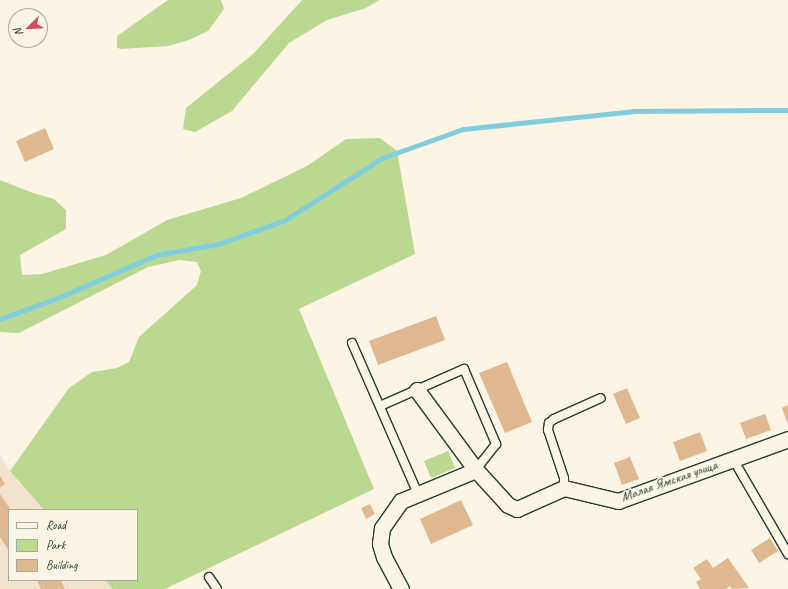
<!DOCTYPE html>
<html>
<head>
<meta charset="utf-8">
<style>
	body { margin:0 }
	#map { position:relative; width:788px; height:589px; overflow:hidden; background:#fcf5e5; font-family:Caveat,sans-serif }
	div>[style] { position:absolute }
	.built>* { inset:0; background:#f3e3cc }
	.green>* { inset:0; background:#bbd890 }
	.stream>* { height:5px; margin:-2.5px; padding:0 2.5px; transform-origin:2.5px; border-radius:2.5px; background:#80cdde }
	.building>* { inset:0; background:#dfb890 }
	.roads { filter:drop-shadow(1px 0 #1f3d34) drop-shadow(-1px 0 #1f3d34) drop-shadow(0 1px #1f3d34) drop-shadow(0 -1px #1f3d34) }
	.lane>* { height:8px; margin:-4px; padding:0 4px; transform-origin:4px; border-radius:4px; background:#fcf5e5 }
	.street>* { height:15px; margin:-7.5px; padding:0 7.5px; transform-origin:7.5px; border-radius:7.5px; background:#fcf5e5 }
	span { translate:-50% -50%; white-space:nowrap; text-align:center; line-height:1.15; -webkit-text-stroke:3.5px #fcf5e5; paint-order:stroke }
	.street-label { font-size:14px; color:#1f3d34 }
	.legend { position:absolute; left:8px; top:509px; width:130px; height:72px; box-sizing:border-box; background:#fcf5e5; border:1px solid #a4ab9e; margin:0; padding:5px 7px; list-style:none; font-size:12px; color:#1f3d34 }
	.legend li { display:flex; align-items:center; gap:8px; height:20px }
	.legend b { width:20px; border:1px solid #a4ab9e }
	.north { position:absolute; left:8px; top:8px; width:40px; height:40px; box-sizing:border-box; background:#fcf5e5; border:1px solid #a4ab9e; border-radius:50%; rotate:246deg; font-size:11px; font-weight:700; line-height:16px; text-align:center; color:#1f3d34 }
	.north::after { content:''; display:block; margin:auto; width:14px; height:18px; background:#d1495b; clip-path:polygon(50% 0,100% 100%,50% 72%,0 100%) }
</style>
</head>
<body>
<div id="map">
	<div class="built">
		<div style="clip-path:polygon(0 454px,10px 471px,44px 510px,9px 510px,9px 580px,105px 580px,113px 589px,0 589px)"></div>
	</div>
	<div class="green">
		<div style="clip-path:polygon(168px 0,221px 0,224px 9px,208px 31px,189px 40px,168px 46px,120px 49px,117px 47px,117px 36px)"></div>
		<div style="clip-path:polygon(302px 0,379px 0,366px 8px,327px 20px,289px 43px,232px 111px,195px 132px,183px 129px,186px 108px,253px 54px)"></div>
		<div style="clip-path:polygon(380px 138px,397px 151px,415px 254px,299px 309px,374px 489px,165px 589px,113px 589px,105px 580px,137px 580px,137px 510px,44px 510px,10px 471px,69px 388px,92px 372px,117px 368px,129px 362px,139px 337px,197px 285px,201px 271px,197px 262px,180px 260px,148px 267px,19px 333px,0 332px,0 180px,33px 193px,54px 199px,66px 210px,66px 229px,20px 255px,22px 275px,42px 274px,106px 255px,167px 220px,241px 198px,307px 166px,346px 139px)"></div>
		<div style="clip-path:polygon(448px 451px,455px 468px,431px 478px,424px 461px)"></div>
	</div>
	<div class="stream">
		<div style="left:0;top:319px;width:64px;rotate:-20.1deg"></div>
		<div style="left:60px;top:297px;width:105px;rotate:-23.6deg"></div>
		<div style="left:156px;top:255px;width:63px;rotate:-10.1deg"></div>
		<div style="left:218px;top:244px;width:71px;rotate:-19.7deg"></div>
		<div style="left:285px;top:220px;width:115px;rotate:-32.6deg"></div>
		<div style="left:382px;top:158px;width:86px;rotate:-19.7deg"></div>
		<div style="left:463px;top:129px;width:173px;rotate:-6deg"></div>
		<div style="left:635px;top:111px;width:153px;rotate:-0.4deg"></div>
	</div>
	<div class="building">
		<div style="clip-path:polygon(45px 128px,54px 149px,25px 162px,16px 141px)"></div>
		<div style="clip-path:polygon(436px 316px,445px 340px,378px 365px,369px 341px)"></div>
		<div style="clip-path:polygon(507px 362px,532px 422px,505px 433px,479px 373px)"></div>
		<div style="clip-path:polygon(627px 388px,640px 418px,626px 424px,613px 394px)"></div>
		<div style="clip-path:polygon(788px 405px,788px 425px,782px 408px)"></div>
		<div style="clip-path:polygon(765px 414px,771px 430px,746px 439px,740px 423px)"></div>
		<div style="clip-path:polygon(700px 432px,707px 451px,680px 461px,673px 442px)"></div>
		<div style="clip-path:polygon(630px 457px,639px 479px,622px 485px,614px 463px)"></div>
		<div style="clip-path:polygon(0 476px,5px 484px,0 488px)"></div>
		<div style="clip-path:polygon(0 494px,11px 510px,9px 510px,9px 551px,0 537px)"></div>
		<div style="clip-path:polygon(461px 500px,473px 525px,431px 544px,420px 519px)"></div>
		<div style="clip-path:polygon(370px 504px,375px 514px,366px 519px,361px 508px)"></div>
		<div style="clip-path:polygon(770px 538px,778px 551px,759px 563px,751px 550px)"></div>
		<div style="clip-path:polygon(728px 558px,749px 588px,732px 589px,730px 586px,726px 589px,700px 589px,696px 582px,701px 579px,693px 568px,707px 559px,713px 568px)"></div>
		<div style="clip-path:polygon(37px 580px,61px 580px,65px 589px,41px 589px)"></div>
	</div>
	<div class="roads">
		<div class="lane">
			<div style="left:352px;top:343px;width:165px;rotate:66.4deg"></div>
			<div style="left:380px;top:406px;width:92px;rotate:-23.8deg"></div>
			<div style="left:464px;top:369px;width:82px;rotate:66.9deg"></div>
			<div style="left:496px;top:444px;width:33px;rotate:128deg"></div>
			<div style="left:733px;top:459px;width:110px;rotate:59.9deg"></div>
			<div style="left:564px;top:488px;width:10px;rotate:-90deg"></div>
			<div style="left:564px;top:478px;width:51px;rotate:-108.4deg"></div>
			<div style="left:548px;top:430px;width:7px;rotate:-82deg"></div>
			<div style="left:549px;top:423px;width:6px;rotate:-39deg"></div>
			<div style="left:554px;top:419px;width:51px;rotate:-24.1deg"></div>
			<div style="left:209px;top:577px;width:14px;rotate:56deg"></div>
		</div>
		<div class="street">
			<div style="left:417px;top:390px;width:99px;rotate:53.6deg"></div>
			<div style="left:476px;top:470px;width:47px;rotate:47.6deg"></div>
			<div style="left:508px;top:505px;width:10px;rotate:24deg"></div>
			<div style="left:517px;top:509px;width:51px;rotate:-24.1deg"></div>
			<div style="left:564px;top:488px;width:56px;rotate:13.5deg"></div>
			<div style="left:618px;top:501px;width:181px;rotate:-20deg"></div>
			<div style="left:401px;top:589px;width:36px;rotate:-118deg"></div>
			<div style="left:384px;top:557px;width:14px;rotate:-107deg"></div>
			<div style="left:380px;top:544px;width:16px;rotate:-83deg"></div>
			<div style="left:382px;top:528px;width:33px;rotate:-55deg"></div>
			<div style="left:401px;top:501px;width:81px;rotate:-22.5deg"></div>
		</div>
	</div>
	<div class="street-label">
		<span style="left:669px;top:481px;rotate:-19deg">Малая Ямская улица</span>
	</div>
	<ul class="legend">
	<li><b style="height:5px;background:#fcf5e5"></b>Road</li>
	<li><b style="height:11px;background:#bbd890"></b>Park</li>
	<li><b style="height:11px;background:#dfb890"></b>Building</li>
	</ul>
	<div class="north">N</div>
</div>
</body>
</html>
